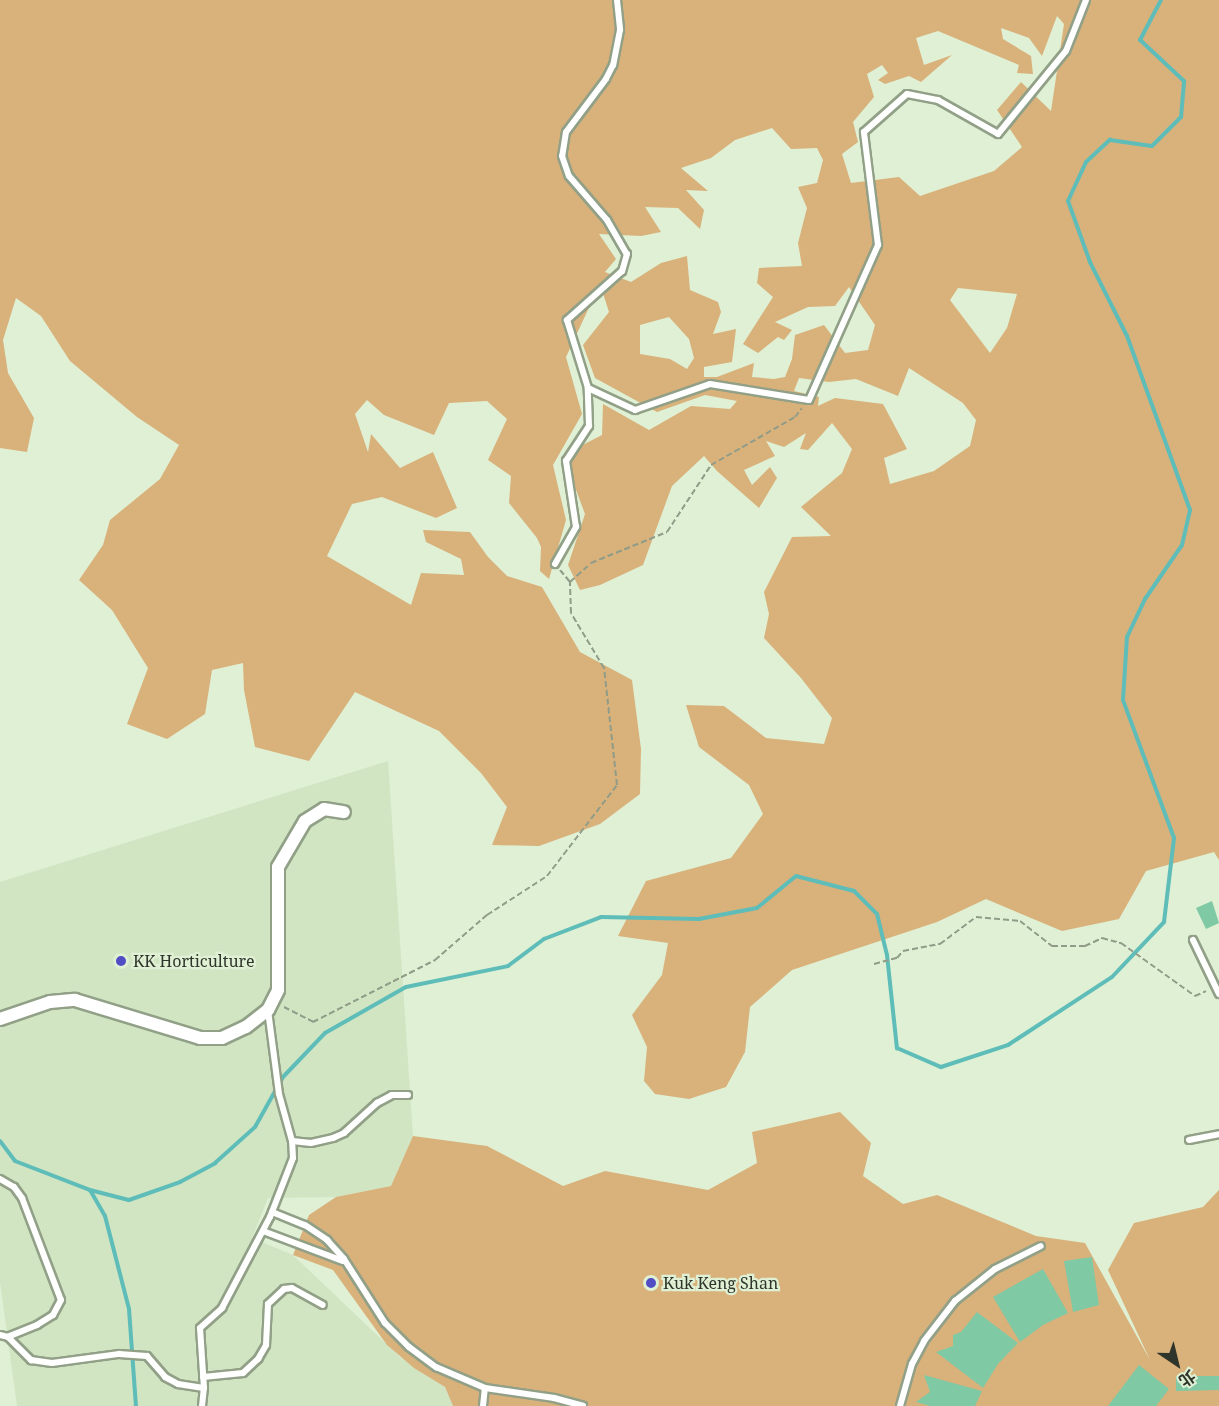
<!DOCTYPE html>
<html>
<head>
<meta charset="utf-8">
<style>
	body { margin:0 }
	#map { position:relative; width:1219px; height:1406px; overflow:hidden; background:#dff0d4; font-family:"Noto Serif","Noto Sans TC",serif }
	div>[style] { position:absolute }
	.built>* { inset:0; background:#d1e5c3 }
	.green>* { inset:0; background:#d9b17b }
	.stream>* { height:4px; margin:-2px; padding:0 2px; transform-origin:2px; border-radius:2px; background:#5ebdb8 }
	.building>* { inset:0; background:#80c9a5 }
	.path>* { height:2px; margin-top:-1px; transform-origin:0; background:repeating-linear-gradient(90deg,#909c88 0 6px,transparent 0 9px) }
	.roads { filter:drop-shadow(2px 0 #91a087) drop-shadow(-2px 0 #91a087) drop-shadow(0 2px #91a087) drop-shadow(0 -2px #91a087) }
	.service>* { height:6px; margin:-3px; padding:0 3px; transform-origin:3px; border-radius:3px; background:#fff }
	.minor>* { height:12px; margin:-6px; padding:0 6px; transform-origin:6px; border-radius:6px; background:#fff }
	.dots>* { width:16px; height:16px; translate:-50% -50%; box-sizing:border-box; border:3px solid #dff0d4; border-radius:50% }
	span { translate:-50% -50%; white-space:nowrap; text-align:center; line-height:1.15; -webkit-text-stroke:4.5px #dff0d4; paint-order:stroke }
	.poi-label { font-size:16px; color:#2f352b }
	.left { translate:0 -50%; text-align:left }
	.north { position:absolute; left:1147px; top:1334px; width:60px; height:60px; -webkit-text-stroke:4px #dff0d4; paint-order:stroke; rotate:145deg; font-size:16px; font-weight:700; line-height:24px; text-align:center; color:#2f352b }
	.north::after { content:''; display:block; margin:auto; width:21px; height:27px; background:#2f352b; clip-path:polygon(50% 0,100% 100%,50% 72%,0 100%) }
</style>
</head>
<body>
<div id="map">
	<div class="built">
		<div style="clip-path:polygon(388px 761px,413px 1136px,391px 1186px,336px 1197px,268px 1198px,252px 1238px,293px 1255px,400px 1357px,445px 1387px,453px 1406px,17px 1406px,0 1282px,0 882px)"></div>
	</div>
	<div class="green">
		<div style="clip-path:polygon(evenodd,0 0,1219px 0,1219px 860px,1214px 852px,1146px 871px,1119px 919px,1062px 931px,986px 899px,937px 922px,792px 970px,750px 1007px,745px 1052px,726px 1087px,689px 1099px,655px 1094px,644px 1081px,647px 1047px,632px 1015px,662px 975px,668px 943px,618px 936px,646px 881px,731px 858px,763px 814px,749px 785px,699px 747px,686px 705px,724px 706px,766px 738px,824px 744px,832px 718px,801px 678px,764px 638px,769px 614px,764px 592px,792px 537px,831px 536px,801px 507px,842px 473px,852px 449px,832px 423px,808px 450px,800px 449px,806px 433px,784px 447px,766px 441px,775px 456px,744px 470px,752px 485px,770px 467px,777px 478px,759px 508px,717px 471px,704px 456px,672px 486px,643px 565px,600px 585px,580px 590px,568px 565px,585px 514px,563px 455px,602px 435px,603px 404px,649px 430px,691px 406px,730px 409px,737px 401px,705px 395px,657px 412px,595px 378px,583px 345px,609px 312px,600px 284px,566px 357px,582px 414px,553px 465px,566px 520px,549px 579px,540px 571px,541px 547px,537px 538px,509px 503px,511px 476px,488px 460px,507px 419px,487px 401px,449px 403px,434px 435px,384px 415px,367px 400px,355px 414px,368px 452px,371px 434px,400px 468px,433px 452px,457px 508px,436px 518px,382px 497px,352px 504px,327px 556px,411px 605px,421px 573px,464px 575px,461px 559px,426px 542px,423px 530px,470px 532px,488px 557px,507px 576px,542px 587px,580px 652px,632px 680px,641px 749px,640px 794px,600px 824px,539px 846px,492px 845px,507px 807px,481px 773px,439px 731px,355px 692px,309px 761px,255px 747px,244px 690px,243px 663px,212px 670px,205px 714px,167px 739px,127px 724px,148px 668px,112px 610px,79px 580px,103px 545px,110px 520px,160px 479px,179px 445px,137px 417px,70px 361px,41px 316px,16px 298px,3px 340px,8px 373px,34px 418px,27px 452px,0 448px,0 0,1057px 16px,1064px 24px,1051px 111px,1021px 82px,997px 110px,1022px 147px,994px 171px,920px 196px,899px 177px,851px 183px,842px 154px,858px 142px,853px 122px,874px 97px,867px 74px,882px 65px,888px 73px,878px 80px,885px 84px,909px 76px,921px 82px,952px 55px,924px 65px,916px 38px,938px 31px,1019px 65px,1017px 73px,1033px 74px,1031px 56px,1003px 39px,1001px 28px,1029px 38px,1042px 56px,1057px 16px,0 0,772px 128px,791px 149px,817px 148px,823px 160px,817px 183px,798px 187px,807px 208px,798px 243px,802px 266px,759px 268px,757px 283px,773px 297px,743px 344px,758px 353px,778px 337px,784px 340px,792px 330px,775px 322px,808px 307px,835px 306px,849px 287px,875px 325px,868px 350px,845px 353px,824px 325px,795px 335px,792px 359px,785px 377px,774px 379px,752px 377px,754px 363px,717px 377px,704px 377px,704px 367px,732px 362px,736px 329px,713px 334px,721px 312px,718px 302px,690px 290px,687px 256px,661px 263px,631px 282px,605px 272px,616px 259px,599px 234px,641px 236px,661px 232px,645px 207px,678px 208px,700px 229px,704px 210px,686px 190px,708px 191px,681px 168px,711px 158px,735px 140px,772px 128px,0 0,958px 288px,1017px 294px,1007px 328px,990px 353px,950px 300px,958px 288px,0 0,669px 317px,689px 339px,694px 358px,687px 369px,670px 359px,640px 354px,640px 325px,669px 317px,0 0,909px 368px,963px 403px,976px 420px,970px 446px,934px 471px,890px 484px,884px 458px,907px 449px,883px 404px,835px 398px,818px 406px,819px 397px,794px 391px,799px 378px,829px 382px,856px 379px,898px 396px,909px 368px)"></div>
		<div style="clip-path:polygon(840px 1112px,871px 1143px,863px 1176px,903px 1204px,937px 1195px,1036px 1236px,1085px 1243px,1150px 1360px,1108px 1270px,1134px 1223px,1203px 1207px,1219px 1190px,1219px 1406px,453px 1406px,445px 1387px,414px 1368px,387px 1345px,333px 1270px,293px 1255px,309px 1215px,336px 1197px,391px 1186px,413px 1136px,487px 1146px,563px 1186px,605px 1171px,708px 1190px,757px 1163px,752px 1132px)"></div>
	</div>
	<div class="stream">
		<div style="left:0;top:1141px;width:25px;rotate:53deg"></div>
		<div style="left:15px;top:1161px;width:80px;rotate:21.1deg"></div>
		<div style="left:90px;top:1190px;width:40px;rotate:14.4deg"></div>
		<div style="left:129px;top:1200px;width:54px;rotate:-19.4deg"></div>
		<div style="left:180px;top:1182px;width:40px;rotate:-28deg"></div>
		<div style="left:215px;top:1163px;width:54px;rotate:-42deg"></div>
		<div style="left:255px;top:1127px;width:57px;rotate:-60.8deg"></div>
		<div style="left:283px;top:1077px;width:61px;rotate:-46.3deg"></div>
		<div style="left:325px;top:1033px;width:93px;rotate:-29.6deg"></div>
		<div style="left:406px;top:987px;width:104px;rotate:-11.6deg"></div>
		<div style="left:508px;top:966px;width:45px;rotate:-36.9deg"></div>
		<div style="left:544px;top:939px;width:61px;rotate:-21.1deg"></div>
		<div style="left:601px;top:917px;width:98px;rotate:1.2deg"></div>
		<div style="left:699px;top:919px;width:59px;rotate:-10.7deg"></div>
		<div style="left:757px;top:908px;width:50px;rotate:-39.4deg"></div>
		<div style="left:796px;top:876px;width:60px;rotate:14.5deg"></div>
		<div style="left:854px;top:891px;width:33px;rotate:45deg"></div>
		<div style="left:877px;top:914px;width:42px;rotate:76.3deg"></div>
		<div style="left:887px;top:955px;width:94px;rotate:83.9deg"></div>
		<div style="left:897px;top:1048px;width:48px;rotate:23.4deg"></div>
		<div style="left:941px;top:1067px;width:71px;rotate:-18.2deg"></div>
		<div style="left:1008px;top:1045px;width:124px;rotate:-33.2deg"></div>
		<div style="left:1112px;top:977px;width:76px;rotate:-46.6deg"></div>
		<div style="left:1164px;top:922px;width:85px;rotate:-83.2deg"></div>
		<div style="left:1174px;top:838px;width:147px;rotate:-110.3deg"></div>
		<div style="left:1123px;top:700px;width:63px;rotate:-86.4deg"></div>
		<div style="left:1127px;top:637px;width:42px;rotate:-64.7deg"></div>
		<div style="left:1145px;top:599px;width:65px;rotate:-55.6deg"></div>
		<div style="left:1182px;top:545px;width:36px;rotate:-77deg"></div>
		<div style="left:1190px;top:510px;width:185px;rotate:-109.9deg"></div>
		<div style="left:1127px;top:336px;width:83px;rotate:-116.6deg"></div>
		<div style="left:1090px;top:262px;width:65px;rotate:-109.8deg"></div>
		<div style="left:1068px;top:201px;width:43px;rotate:-65.2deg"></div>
		<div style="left:1086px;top:162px;width:33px;rotate:-43deg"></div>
		<div style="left:1110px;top:140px;width:42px;rotate:8.1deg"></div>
		<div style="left:1152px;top:146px;width:41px;rotate:-45deg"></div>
		<div style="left:1181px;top:117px;width:36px;rotate:-85deg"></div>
		<div style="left:1184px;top:81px;width:60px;rotate:-137deg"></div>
		<div style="left:1140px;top:40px;width:45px;rotate:-62.3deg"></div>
		<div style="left:90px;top:1190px;width:30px;rotate:60deg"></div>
		<div style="left:105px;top:1216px;width:96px;rotate:75.5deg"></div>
		<div style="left:129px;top:1309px;width:97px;rotate:85.9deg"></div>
	</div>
	<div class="building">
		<div style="clip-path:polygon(1212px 901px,1219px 923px,1206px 929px,1196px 908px)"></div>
		<div style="clip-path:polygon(1092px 1257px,1099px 1305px,1073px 1312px,1064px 1261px)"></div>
		<div style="clip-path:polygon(1043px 1269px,1068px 1313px,1043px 1325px,1020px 1342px,993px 1297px)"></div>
		<div style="clip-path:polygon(977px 1312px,1018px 1343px,998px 1364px,983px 1388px,936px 1352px,953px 1346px,953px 1335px,961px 1332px)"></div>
		<div style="clip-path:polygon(1139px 1365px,1169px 1389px,1156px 1406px,1108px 1406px)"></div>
		<div style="clip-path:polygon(924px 1375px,982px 1391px,975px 1406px,930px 1406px,916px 1402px,930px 1392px)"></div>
		<div style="clip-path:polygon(1176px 1376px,1219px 1376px,1219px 1390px,1176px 1391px)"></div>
	</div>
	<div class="path">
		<div style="left:560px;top:570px;width:16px;rotate:50deg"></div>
		<div style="left:874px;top:964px;width:24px;rotate:-15deg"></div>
		<div style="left:897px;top:958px;width:9px;rotate:-49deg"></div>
		<div style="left:903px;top:951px;width:38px;rotate:-11deg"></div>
		<div style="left:940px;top:944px;width:45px;rotate:-36.9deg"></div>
		<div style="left:976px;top:917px;width:44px;rotate:5.2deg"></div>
		<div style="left:1020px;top:921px;width:41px;rotate:38deg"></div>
		<div style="left:1052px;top:946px;width:33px"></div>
		<div style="left:1085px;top:946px;width:19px;rotate:-25deg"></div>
		<div style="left:1102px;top:938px;width:20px;rotate:15deg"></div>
		<div style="left:1121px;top:943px;width:91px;rotate:35.6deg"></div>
		<div style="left:1195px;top:996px;width:12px;rotate:-24deg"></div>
		<div style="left:284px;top:1007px;width:33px;rotate:27deg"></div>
		<div style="left:313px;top:1022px;width:137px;rotate:-26.9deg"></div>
		<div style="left:435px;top:960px;width:69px;rotate:-40.9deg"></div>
		<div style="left:487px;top:915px;width:72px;rotate:-33deg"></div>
		<div style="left:547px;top:876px;width:115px;rotate:-52.4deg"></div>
		<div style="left:617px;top:785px;width:118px;rotate:-96.3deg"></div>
		<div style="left:604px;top:668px;width:64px;rotate:-121deg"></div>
		<div style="left:571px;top:613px;width:31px;rotate:-92deg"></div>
		<div style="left:570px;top:582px;width:28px;rotate:-42deg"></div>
		<div style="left:591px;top:563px;width:82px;rotate:-22.2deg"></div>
		<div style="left:667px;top:532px;width:80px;rotate:-56.7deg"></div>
		<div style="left:711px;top:465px;width:97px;rotate:-29.7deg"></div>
		<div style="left:795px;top:417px;width:11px;rotate:-52deg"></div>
	</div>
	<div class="roads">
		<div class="service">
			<div style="left:617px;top:0;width:30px;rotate:84deg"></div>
			<div style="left:620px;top:30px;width:36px;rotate:101deg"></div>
			<div style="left:613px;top:65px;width:16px;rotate:117deg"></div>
			<div style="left:606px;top:79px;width:66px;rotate:127deg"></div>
			<div style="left:566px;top:132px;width:24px;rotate:99deg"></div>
			<div style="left:562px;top:156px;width:21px;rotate:71deg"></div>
			<div style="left:569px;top:176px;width:58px;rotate:49.2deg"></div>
			<div style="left:607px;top:220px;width:39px;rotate:60deg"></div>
			<div style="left:627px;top:254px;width:18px;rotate:106deg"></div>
			<div style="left:622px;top:271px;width:74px;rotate:138.3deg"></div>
			<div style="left:567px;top:320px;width:71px;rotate:72.8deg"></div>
			<div style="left:588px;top:388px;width:52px;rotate:25.1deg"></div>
			<div style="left:635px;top:410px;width:79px;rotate:-19.1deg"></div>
			<div style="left:710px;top:384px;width:100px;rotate:9.2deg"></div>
			<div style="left:809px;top:400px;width:170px;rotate:-66deg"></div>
			<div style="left:878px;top:245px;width:114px;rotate:-97.1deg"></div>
			<div style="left:864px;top:132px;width:57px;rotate:-41.5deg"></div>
			<div style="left:907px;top:94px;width:32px;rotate:11deg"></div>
			<div style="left:938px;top:100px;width:69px;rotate:29.5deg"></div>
			<div style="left:998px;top:134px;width:107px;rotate:-50.7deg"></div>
			<div style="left:1066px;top:51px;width:55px;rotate:-68.6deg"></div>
			<div style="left:555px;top:564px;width:43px;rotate:-60.4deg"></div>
			<div style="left:576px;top:527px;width:67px;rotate:-98.6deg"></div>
			<div style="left:566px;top:461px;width:42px;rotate:-56.7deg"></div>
			<div style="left:589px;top:426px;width:38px;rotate:-92deg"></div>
			<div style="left:1193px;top:940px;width:60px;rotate:64.3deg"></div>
			<div style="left:1189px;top:1140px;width:31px;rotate:-11deg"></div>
			<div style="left:292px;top:1141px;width:19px;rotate:6deg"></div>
			<div style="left:311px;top:1143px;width:23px;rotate:-13deg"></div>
			<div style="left:333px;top:1138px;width:12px;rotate:-24deg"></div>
			<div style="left:344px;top:1133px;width:45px;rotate:-42.3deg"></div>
			<div style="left:377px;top:1103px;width:17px;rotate:-28deg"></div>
			<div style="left:392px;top:1095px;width:16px"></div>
			<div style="left:0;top:1179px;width:16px;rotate:30deg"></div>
			<div style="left:14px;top:1187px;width:14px;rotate:54deg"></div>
			<div style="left:22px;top:1198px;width:109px;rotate:69.1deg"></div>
			<div style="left:61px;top:1300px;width:17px;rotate:118deg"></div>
			<div style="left:53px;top:1315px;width:19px;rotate:148deg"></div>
			<div style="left:37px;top:1325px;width:31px;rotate:158deg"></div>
			<div style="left:272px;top:1212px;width:35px;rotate:22deg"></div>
			<div style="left:305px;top:1225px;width:27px;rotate:34deg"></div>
			<div style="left:327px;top:1240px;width:25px;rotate:48deg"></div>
			<div style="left:344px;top:1259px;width:76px;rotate:57.4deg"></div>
			<div style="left:385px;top:1323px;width:34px;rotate:45deg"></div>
			<div style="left:409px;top:1347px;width:34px;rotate:37deg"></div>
			<div style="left:436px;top:1367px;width:53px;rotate:23.2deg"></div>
			<div style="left:485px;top:1388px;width:70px;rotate:8.2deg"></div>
			<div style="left:554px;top:1398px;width:30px;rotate:15deg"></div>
			<div style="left:263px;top:1231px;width:85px;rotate:20.6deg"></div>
			<div style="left:0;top:1335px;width:8px;rotate:14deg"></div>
			<div style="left:8px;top:1337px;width:33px;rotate:45deg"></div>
			<div style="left:31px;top:1360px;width:21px;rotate:8deg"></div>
			<div style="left:52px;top:1363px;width:68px;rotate:-7.7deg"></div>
			<div style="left:119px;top:1354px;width:28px;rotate:4deg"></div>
			<div style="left:147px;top:1356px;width:28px;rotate:49deg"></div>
			<div style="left:165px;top:1377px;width:15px;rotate:28deg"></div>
			<div style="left:178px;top:1384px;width:26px;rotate:9deg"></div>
			<div style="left:203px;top:1377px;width:40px;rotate:-5.7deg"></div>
			<div style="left:243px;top:1373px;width:21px;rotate:-43deg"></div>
			<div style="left:258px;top:1359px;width:16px;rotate:-60deg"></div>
			<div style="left:266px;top:1345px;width:41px;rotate:-87.2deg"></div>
			<div style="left:268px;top:1304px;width:22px;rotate:-43deg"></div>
			<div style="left:284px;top:1289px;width:8px;rotate:-7deg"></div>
			<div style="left:292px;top:1288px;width:35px;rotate:29deg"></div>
			<div style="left:202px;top:1406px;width:18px;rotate:-84deg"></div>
			<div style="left:204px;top:1388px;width:60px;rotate:-93.8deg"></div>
			<div style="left:200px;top:1328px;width:30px;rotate:-42deg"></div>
			<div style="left:222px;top:1308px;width:103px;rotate:-62.2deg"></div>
			<div style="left:270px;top:1217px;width:63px;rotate:-68.7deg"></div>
			<div style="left:293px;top:1158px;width:17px;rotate:-93deg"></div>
			<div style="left:292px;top:1141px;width:49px;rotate:-105.5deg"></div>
			<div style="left:279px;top:1094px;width:85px;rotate:-97.5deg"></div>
			<div style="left:483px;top:1406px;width:18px;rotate:-84deg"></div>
			<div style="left:900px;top:1406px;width:44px;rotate:-74.1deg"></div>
			<div style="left:912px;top:1364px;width:26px;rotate:-62deg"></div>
			<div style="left:924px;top:1341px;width:51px;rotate:-52.2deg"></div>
			<div style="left:955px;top:1301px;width:51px;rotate:-38.7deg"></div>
			<div style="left:995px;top:1269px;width:51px;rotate:-26.6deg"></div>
		</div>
		<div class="minor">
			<div style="left:0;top:1019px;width:53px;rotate:-18.8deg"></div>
			<div style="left:50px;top:1002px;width:25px;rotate:-5deg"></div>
			<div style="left:75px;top:1000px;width:131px;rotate:16.9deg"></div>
			<div style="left:200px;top:1038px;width:22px"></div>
			<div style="left:222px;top:1038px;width:26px;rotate:-25deg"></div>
			<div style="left:246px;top:1027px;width:28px;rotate:-38deg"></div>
			<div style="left:268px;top:1010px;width:22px;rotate:-63deg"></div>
			<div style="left:278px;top:990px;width:123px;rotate:-90deg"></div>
			<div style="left:278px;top:867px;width:53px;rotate:-59.6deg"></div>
			<div style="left:305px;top:821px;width:22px;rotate:-32deg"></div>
			<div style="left:324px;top:809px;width:20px;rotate:9deg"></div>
		</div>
	</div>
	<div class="dots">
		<div style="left:121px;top:961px;background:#514dc4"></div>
		<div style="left:651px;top:1283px;background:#514dc4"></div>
	</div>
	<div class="poi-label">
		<span class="left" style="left:133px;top:961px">KK Horticulture</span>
		<span class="left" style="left:663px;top:1283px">Kuk Keng Shan</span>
	</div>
	<div class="north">北</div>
</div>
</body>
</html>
